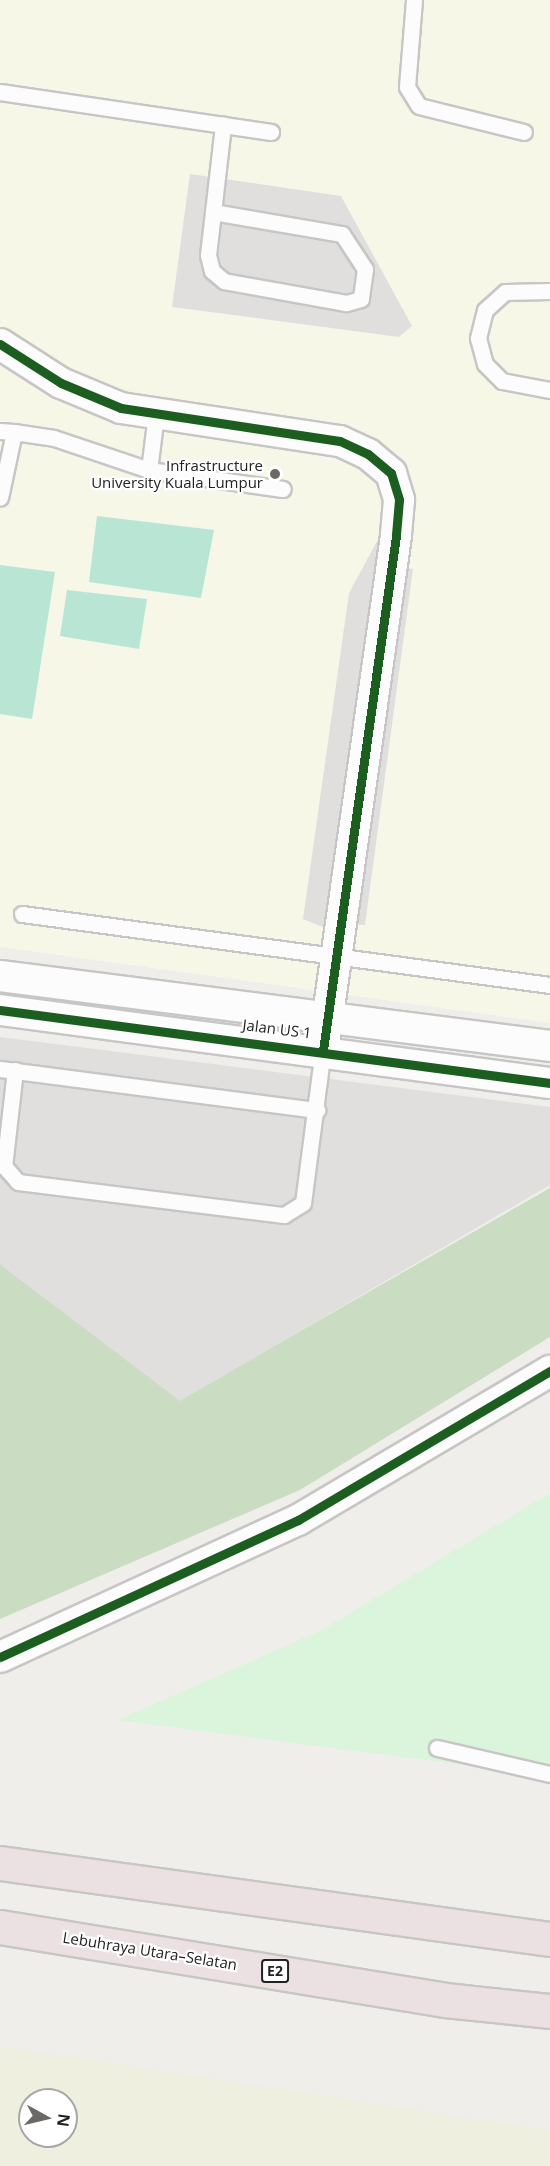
<!DOCTYPE html>
<html>
<head>
<meta charset="utf-8">
<style>
	body { margin:0 }
	#map { position:relative; width:550px; height:2166px; overflow:hidden; background:#f0eeeb; font-family:"Open Sans",sans-serif }
	div>[style] { position:absolute }
	.education>* { inset:0; background:#f7f7e8 }
	.farmland>* { inset:0; background:#eeefdf }
	.forest>* { inset:0; background:#caddc2 }
	.park>* { inset:0; background:#dbf4dc }
	.pitch>* { inset:0; background:#b8e5d4 }
	.parking>* { inset:0; background:#e0dfde }
	.roads { filter:drop-shadow(2px 0 #c7c6c5) drop-shadow(-2px 0 #c7c6c5) drop-shadow(0 2px #c7c6c5) drop-shadow(0 -2px #c7c6c5) }
	.lane>* { height:15px; margin:-7.5px; padding:0 7.5px; transform-origin:7.5px; border-radius:7.5px; background:#fdfcfc }
	.street>* { height:30px; margin:-15px; padding:0 15px; transform-origin:15px; border-radius:15px; background:#fdfcfc }
	.highway>* { height:33px; margin:-16.5px; padding:0 16.5px; transform-origin:16.5px; border-radius:16.5px; background:#ece1e2 }
	.cycleway>* { height:9px; margin:-4.5px; padding:0 4.5px; transform-origin:4.5px; border-radius:4.5px; background:#1b5e20 }
	.dots>* { width:16px; height:16px; translate:-50% -50%; box-sizing:border-box; border:3px solid #fff; border-radius:50% }
	span { translate:-50% -50%; white-space:nowrap; text-align:center; line-height:1.15; -webkit-text-stroke:4.5px #fff; paint-order:stroke }
	.shield-label span { padding:2px 4px; background:#fff; border:2px solid; border-radius:4px; -webkit-text-stroke-width:0 }
	.shield-label { font-size:14px; color:#222; font-weight:700 }
	.poi-label { font-size:15px; color:#222 }
	.right { translate:-100% -50%; text-align:right }
	.street-label { font-size:15px; color:#222 }
	.north { position:absolute; left:18px; top:2088px; width:60px; height:60px; box-sizing:border-box; background:#fff; border:2px solid #a7a7a7; border-radius:50%; rotate:98deg; font-size:16px; font-weight:700; line-height:24px; text-align:center; color:#222 }
	.north::after { content:''; display:block; margin:auto; width:21px; height:27px; background:#6a6968; clip-path:polygon(50% 0,100% 100%,50% 72%,0 100%) }
</style>
</head>
<body>
<div id="map">
	<div class="education">
		<div style="clip-path:polygon(0 0,550px 0,550px 1023px,0 947px)"></div>
	</div>
	<div class="farmland">
		<div style="clip-path:polygon(evenodd,0 2046px,550px 2130px,550px 2166px,0 2166px,0 2046px,30px 2100px,66px 2100px,66px 2136px,30px 2136px,30px 2100px)"></div>
	</div>
	<div class="forest">
		<div style="clip-path:polygon(550px 1188px,550px 1337px,300px 1490px,0 1619px,0 1264px,180px 1400px)"></div>
	</div>
	<div class="park">
		<div style="clip-path:polygon(550px 1493px,550px 1776px,118px 1720px,322px 1630px)"></div>
	</div>
	<div class="pitch">
		<div style="clip-path:polygon(97px 516px,214px 530px,201px 598px,89px 582px)"></div>
		<div style="clip-path:polygon(0 565px,55px 572px,32px 719px,0 714px)"></div>
		<div style="clip-path:polygon(67px 590px,147px 599px,139px 649px,60px 636px)"></div>
	</div>
	<div class="parking">
		<div style="clip-path:polygon(190px 174px,341px 196px,412px 326px,399px 337px,172px 307px)"></div>
		<div style="clip-path:polygon(388px 521px,330px 930px,303px 919px,349px 593px)"></div>
		<div style="clip-path:polygon(401px 567px,413px 569px,365px 925px,346px 924px)"></div>
		<div style="clip-path:polygon(0 1037px,550px 1107px,550px 1185px,180px 1401px,0 1264px)"></div>
	</div>
	<div class="roads">
		<div class="lane">
			<div style="left:414px;top:0;width:87px;rotate:94.6deg"></div>
			<div style="left:407px;top:87px;width:22px;rotate:58deg"></div>
			<div style="left:419px;top:106px;width:108px;rotate:13.9deg"></div>
			<div style="left:0;top:92px;width:274px;rotate:8.4deg"></div>
			<div style="left:213px;top:212px;width:131px;rotate:9.7deg"></div>
			<div style="left:342px;top:234px;width:42px;rotate:56.7deg"></div>
			<div style="left:365px;top:269px;width:30px;rotate:98deg"></div>
			<div style="left:361px;top:299px;width:16px;rotate:165deg"></div>
			<div style="left:346px;top:303px;width:124px;rotate:-169.8deg"></div>
			<div style="left:224px;top:281px;width:16px;rotate:-140deg"></div>
			<div style="left:212px;top:271px;width:16px;rotate:-104deg"></div>
			<div style="left:208px;top:255px;width:43px;rotate:-83.4deg"></div>
			<div style="left:213px;top:212px;width:88px;rotate:-83.4deg"></div>
			<div style="left:550px;top:291px;width:45px;rotate:178.7deg"></div>
			<div style="left:505px;top:292px;width:27px;rotate:138deg"></div>
			<div style="left:485px;top:310px;width:29px;rotate:104deg"></div>
			<div style="left:478px;top:338px;width:27px;rotate:75deg"></div>
			<div style="left:485px;top:364px;width:24px;rotate:45deg"></div>
			<div style="left:502px;top:381px;width:49px;rotate:10.6deg"></div>
			<div style="left:156px;top:414px;width:56px;rotate:97.1deg"></div>
			<div style="left:149px;top:470px;width:135px;rotate:8.1deg"></div>
			<div style="left:0;top:431px;width:14px;rotate:4deg"></div>
			<div style="left:14px;top:432px;width:67px;rotate:102deg"></div>
			<div style="left:14px;top:432px;width:40px;rotate:8.5deg"></div>
			<div style="left:54px;top:438px;width:100px;rotate:18.6deg"></div>
			<div style="left:22px;top:914px;width:533px;rotate:7.66deg"></div>
			<div style="left:0;top:1069px;width:320px;rotate:7.4deg"></div>
			<div style="left:15px;top:1070px;width:97px;rotate:96.5deg"></div>
			<div style="left:4px;top:1166px;width:21px;rotate:49deg"></div>
			<div style="left:18px;top:1182px;width:268px;rotate:7.1deg"></div>
			<div style="left:284px;top:1215px;width:22px;rotate:-32deg"></div>
			<div style="left:303px;top:1203px;width:154px;rotate:-82.6deg"></div>
			<div style="left:437px;top:1748px;width:116px;rotate:13deg"></div>
		</div>
		<div class="street">
			<div style="left:0;top:344px;width:72px;rotate:32.6deg"></div>
			<div style="left:61px;top:383px;width:65px;rotate:22.6deg"></div>
			<div style="left:121px;top:408px;width:221px;rotate:8.6deg"></div>
			<div style="left:340px;top:441px;width:31px;rotate:25deg"></div>
			<div style="left:368px;top:454px;width:30px;rotate:40deg"></div>
			<div style="left:391px;top:473px;width:28px;rotate:73deg"></div>
			<div style="left:399px;top:500px;width:36px;rotate:95deg"></div>
			<div style="left:396px;top:536px;width:519px;rotate:98.08deg"></div>
			<div style="left:0;top:976px;width:554px;rotate:7.25deg"></div>
			<div style="left:0;top:1010px;width:555px;rotate:7.56deg"></div>
			<div style="left:0;top:1657px;width:328px;rotate:-24.7deg"></div>
			<div style="left:298px;top:1520px;width:293px;rotate:-30.6deg"></div>
		</div>
		<div class="highway">
			<div style="left:0;top:1863px;width:555px;rotate:7.87deg"></div>
			<div style="left:0;top:1927px;width:451px;rotate:9.3deg"></div>
			<div style="left:445px;top:2000px;width:106px;rotate:6deg"></div>
		</div>
	</div>
	<div class="cycleway">
		<div style="left:0;top:344px;width:72px;rotate:32.6deg"></div>
		<div style="left:61px;top:383px;width:65px;rotate:22.6deg"></div>
		<div style="left:121px;top:408px;width:221px;rotate:8.6deg"></div>
		<div style="left:340px;top:441px;width:31px;rotate:25deg"></div>
		<div style="left:368px;top:454px;width:30px;rotate:40deg"></div>
		<div style="left:391px;top:473px;width:28px;rotate:73deg"></div>
		<div style="left:399px;top:500px;width:36px;rotate:95deg"></div>
		<div style="left:396px;top:536px;width:519px;rotate:98.08deg"></div>
		<div style="left:0;top:1010px;width:555px;rotate:7.56deg"></div>
		<div style="left:0;top:1657px;width:328px;rotate:-24.7deg"></div>
		<div style="left:298px;top:1520px;width:293px;rotate:-30.6deg"></div>
	</div>
	<div class="dots">
		<div style="left:275px;top:474px;background:#6a6968"></div>
	</div>
	<div class="shield-label">
		<span style="left:275px;top:1971px">E2</span>
	</div>
	<div class="poi-label">
		<span class="right" style="left:263px;top:474px">Infrastructure<br>University Kuala Lumpur</span>
	</div>
	<div class="street-label">
		<span style="left:277px;top:1029px;rotate:7deg">Jalan US 1</span>
		<span style="left:150px;top:1951px;rotate:9deg">Lebuhraya Utara–Selatan</span>
	</div>
	<div class="north">N</div>
</div>
</body>
</html>
